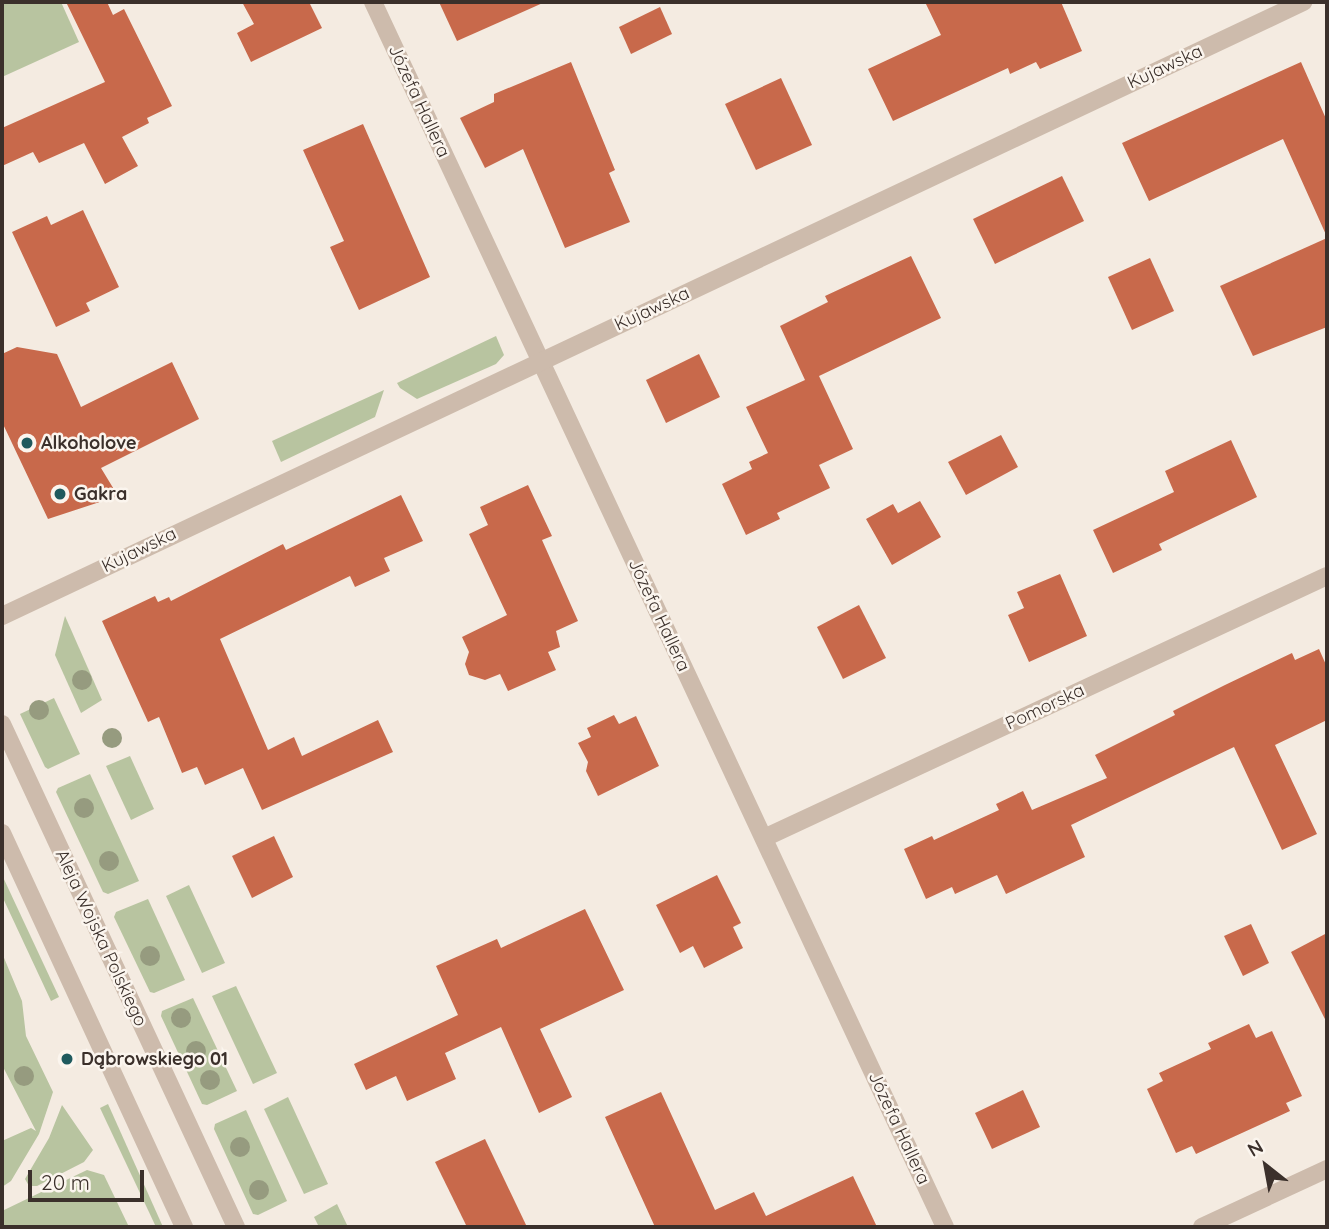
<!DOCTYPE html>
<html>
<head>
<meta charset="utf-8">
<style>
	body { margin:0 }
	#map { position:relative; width:1329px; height:1229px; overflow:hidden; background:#f4ebe1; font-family:Quicksand,sans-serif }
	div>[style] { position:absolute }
	.green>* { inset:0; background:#b8c4a0 }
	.building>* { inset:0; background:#c8694b }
	.minor>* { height:18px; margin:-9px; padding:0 9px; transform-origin:9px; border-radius:9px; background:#cdbbac }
	.tertiary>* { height:18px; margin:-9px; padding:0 9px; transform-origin:9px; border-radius:9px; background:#cdbbac }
	.trees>* { width:20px; height:20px; margin:-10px; border-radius:50%; background:#969b7f }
	.dots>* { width:19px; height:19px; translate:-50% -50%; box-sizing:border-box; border:4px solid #fbf5ee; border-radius:50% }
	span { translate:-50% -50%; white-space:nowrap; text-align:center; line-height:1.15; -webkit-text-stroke:5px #fbf5ee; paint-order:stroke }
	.street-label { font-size:18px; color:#3b302b }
	.poi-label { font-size:18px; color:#3b302b; font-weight:700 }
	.left { translate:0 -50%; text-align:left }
	.frame { position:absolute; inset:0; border:4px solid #3b302b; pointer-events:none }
	.north { position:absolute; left:1231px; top:1131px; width:70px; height:70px; -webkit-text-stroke:5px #fbf5ee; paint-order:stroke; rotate:329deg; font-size:19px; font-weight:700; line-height:28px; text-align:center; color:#3b302b }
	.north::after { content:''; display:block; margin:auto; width:24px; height:32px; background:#3b302b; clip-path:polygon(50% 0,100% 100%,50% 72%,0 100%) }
	.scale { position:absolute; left:28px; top:1170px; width:116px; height:32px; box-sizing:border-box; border:4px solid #3b302b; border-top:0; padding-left:9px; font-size:21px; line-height:24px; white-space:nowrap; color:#3b302b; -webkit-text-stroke:5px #fbf5ee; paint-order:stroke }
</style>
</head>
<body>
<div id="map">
	<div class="green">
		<div style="clip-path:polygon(2px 2px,61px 2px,79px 42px,2px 77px)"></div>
		<div style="clip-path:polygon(496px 336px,504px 355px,496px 364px,417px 399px,400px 388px,397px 383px)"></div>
		<div style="clip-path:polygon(384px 390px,375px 417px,281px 462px,272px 441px)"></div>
		<div style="clip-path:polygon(65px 616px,102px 700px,81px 713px,55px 655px)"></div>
		<div style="clip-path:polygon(54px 698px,80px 754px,48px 769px,45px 767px,20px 714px)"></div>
		<div style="clip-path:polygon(130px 756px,154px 809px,131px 820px,106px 766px)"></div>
		<div style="clip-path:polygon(90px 774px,139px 881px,108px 894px,103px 892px,56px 792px,58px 788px)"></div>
		<div style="clip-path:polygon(2px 875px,59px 997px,51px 1001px,2px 896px)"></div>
		<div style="clip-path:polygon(189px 885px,225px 963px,202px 973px,166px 896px)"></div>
		<div style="clip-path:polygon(148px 899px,185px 980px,154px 993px,150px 992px,114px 917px,116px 912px)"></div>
		<div style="clip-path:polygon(2px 953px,22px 1001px,26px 1036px,53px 1092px,39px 1134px,11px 1181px,2px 1187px,2px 1141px,31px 1128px,36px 1131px,2px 1065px)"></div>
		<div style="clip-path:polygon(236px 986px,277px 1073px,253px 1084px,212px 996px)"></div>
		<div style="clip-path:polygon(193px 998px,237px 1091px,207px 1105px,202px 1104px,161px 1016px,162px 1011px)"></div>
		<div style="clip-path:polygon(288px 1097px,328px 1184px,304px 1194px,264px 1109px)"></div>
		<div style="clip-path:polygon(108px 1104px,163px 1227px,156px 1227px,100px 1108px)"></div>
		<div style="clip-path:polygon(62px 1105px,93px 1150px,84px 1162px,37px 1186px,29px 1186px,25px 1179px,49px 1138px)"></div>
		<div style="clip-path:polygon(246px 1110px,287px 1201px,258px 1215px,253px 1214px,214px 1129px,215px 1124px)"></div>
		<div style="clip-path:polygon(87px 1170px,104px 1175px,129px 1227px,2px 1227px,2px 1211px)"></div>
		<div style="clip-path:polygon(337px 1204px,348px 1227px,319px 1227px,314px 1217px)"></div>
	</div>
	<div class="building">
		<div style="clip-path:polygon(66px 2px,107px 2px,113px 15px,124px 9px,172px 106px,147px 118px,149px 123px,122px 137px,138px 166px,105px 184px,84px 143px,39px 163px,33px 152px,2px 166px,2px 128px,105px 82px)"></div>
		<div style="clip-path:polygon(242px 2px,309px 2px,322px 28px,251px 62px,237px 33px,254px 24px)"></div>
		<div style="clip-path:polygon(439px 2px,545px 2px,457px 41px)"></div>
		<div style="clip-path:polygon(925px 2px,1061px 2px,1082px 51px,1040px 69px,1036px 62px,1010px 74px,1008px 68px,893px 121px,868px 69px,941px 35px)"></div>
		<div style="clip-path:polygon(660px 7px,672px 34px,631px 54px,619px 27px)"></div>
		<div style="clip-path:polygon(571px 62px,615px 170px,609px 173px,630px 222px,565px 248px,523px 149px,485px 168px,460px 118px,494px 102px,494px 94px)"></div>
		<div style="clip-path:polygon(1301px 62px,1327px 121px,1327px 237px,1283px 139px,1149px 201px,1122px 143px)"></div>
		<div style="clip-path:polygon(781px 78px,812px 145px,756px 170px,725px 104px)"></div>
		<div style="clip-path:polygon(363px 124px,430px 277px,359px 310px,330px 247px,344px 241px,303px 150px)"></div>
		<div style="clip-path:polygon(1062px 176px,1084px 221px,995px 264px,973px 219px)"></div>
		<div style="clip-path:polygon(83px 210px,119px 287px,86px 303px,90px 311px,56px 327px,12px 232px,47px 216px,51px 225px)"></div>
		<div style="clip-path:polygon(1327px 238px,1327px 327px,1253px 356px,1220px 286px)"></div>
		<div style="clip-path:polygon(911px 256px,941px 318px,819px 376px,853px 449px,819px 465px,830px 488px,777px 513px,780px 519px,746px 535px,722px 484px,752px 469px,749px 462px,768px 453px,746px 407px,805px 380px,780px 326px,828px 302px,825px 296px)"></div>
		<div style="clip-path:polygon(1150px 258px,1174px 311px,1132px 330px,1108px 277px)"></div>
		<div style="clip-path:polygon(17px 347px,57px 354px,81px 407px,172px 362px,199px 419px,101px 468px,118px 496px,48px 519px,2px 422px,2px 354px)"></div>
		<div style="clip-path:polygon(699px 354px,720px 397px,666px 423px,646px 380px)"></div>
		<div style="clip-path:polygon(1001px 435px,1018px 467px,966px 495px,948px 462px)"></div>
		<div style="clip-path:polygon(1231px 440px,1257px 497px,1159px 544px,1162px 550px,1113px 573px,1093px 530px,1174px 492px,1165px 471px)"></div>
		<div style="clip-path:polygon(528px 485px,552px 536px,542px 540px,578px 621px,556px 631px,560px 647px,548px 652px,556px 670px,508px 691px,500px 674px,485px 680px,469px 675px,465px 664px,469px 652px,462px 637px,507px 615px,469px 534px,488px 525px,480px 507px)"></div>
		<div style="clip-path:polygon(401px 495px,423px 541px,384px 558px,390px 571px,355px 587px,350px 576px,220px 639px,268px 750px,294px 737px,302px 756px,378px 720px,393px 752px,262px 810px,243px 768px,205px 785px,197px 767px,182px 773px,159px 717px,148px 722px,102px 621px,155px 596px,158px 602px,169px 597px,171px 601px,283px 544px,286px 550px)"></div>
		<div style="clip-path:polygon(920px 501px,941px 537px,892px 565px,866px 519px,893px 504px,898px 513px)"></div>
		<div style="clip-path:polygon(1060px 574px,1087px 636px,1029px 662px,1008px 615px,1024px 608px,1017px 592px)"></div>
		<div style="clip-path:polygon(859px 605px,886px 658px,843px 679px,817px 627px)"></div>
		<div style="clip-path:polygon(1319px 649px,1327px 667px,1327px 720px,1275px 745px,1317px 834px,1282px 850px,1234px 747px,1071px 825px,1085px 857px,1006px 894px,997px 875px,955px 894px,952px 887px,926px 899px,904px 849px,932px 836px,934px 840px,999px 810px,996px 804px,1023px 791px,1032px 810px,1107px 778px,1095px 755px,1175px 715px,1173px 711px,1225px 685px,1292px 653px,1295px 660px)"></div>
		<div style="clip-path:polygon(614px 715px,619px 724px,636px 716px,659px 766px,598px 796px,586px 771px,588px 762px,578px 743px,591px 737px,587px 728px)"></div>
		<div style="clip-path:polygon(274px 836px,293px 877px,252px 898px,232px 856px)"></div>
		<div style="clip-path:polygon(717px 875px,741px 923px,733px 927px,743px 948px,704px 968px,693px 946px,680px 953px,656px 905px)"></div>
		<div style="clip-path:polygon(585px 909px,624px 990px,540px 1029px,572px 1097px,539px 1113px,501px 1027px,445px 1053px,456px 1079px,407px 1101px,396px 1076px,366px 1090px,354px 1064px,458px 1015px,436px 966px,497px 939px,501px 948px)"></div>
		<div style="clip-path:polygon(1251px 924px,1269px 963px,1243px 976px,1224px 936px)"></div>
		<div style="clip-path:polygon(1327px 933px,1327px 1023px,1291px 952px)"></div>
		<div style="clip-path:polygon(1249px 1024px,1256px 1038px,1272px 1031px,1302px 1096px,1286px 1103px,1290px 1111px,1196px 1154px,1192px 1146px,1176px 1153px,1147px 1089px,1163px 1081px,1159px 1073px,1211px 1049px,1208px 1043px)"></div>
		<div style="clip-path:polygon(1023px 1090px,1040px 1127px,992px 1149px,975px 1113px)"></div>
		<div style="clip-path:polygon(661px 1092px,715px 1210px,754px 1192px,766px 1216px,853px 1176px,877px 1227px,655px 1227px,605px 1117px)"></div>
		<div style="clip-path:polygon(485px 1139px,527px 1227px,467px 1227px,435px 1162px)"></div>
	</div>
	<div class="minor">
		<div style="left:373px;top:2px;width:1352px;rotate:64.97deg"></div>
		<div style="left:2px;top:616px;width:1439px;rotate:-25.26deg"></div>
		<div style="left:764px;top:838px;width:621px;rotate:-24.96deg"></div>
		<div style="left:1202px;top:1227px;width:138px;rotate:-24.9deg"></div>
	</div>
	<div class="tertiary">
		<div style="left:2px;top:724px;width:555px;rotate:65.05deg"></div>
		<div style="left:2px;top:833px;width:434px;rotate:65.2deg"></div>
	</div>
	<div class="trees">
		<div style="left:82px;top:680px"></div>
		<div style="left:39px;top:710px"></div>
		<div style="left:112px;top:738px"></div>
		<div style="left:84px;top:808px"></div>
		<div style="left:109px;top:861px"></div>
		<div style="left:150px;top:956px"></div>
		<div style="left:181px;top:1018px"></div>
		<div style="left:196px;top:1051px"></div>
		<div style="left:24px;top:1076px"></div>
		<div style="left:210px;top:1080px"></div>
		<div style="left:240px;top:1147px"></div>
		<div style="left:259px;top:1190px"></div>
	</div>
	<div class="dots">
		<div style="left:27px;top:443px;background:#1f5a5e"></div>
		<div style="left:60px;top:494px;background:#1f5a5e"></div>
		<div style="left:67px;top:1059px;background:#1f5a5e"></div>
	</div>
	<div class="street-label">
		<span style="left:1165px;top:67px;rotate:-25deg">Kujawska</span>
		<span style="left:419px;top:101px;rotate:65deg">Józefa Hallera</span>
		<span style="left:652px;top:309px;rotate:-25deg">Kujawska</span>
		<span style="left:139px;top:550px;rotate:-26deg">Kujawska</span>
		<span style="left:659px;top:615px;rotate:65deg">Józefa Hallera</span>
		<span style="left:1045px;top:707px;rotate:-25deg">Pomorska</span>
		<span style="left:101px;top:938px;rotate:65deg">Aleja Wojska Polskiego</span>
		<span style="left:899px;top:1128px;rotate:65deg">Józefa Hallera</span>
	</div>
	<div class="poi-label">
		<span class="left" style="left:41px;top:443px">Alkoholove</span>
		<span class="left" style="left:74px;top:494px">Gakra</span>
		<span class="left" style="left:81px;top:1059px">Dąbrowskiego 01</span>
	</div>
	<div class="frame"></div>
	<div class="north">N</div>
	<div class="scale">20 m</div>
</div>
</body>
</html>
